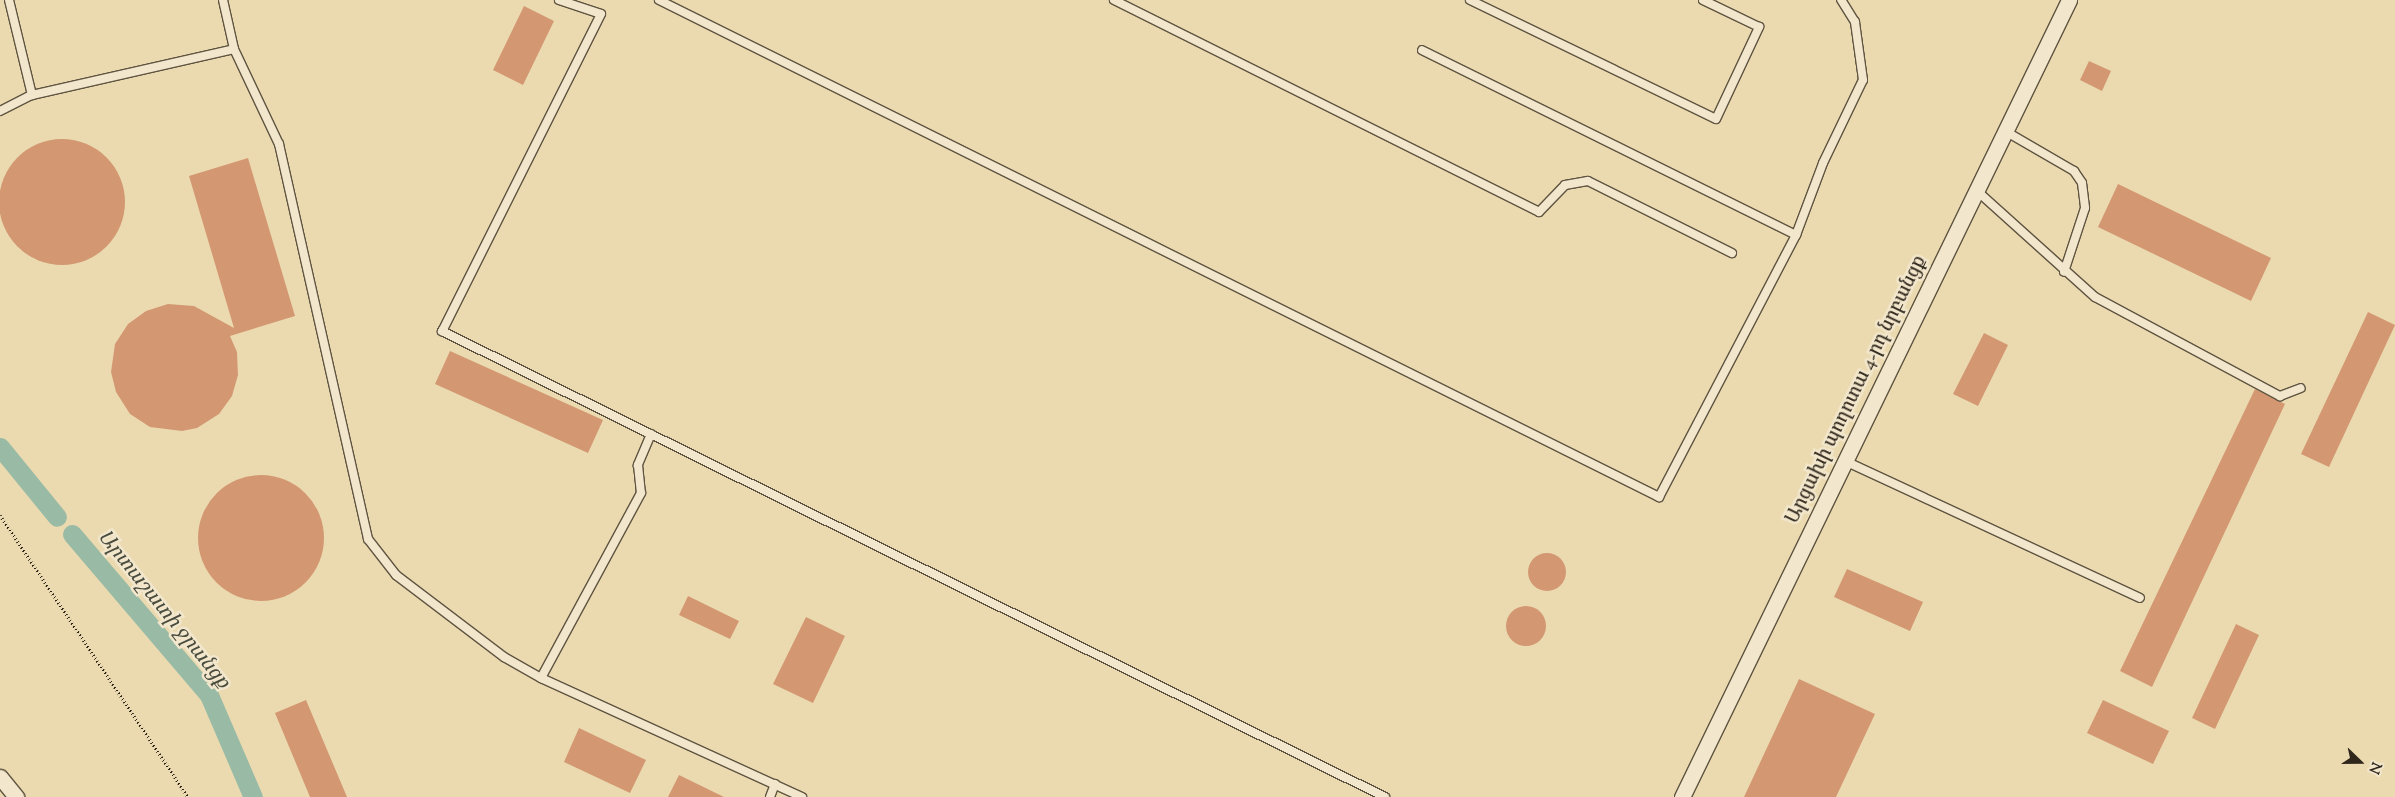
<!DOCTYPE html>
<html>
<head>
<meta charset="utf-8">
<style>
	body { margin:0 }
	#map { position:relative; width:2395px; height:797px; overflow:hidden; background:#ebdab0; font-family:"Sorts Mill Goudy","Noto Serif Armenian",serif }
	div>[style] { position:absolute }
	.canal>* { height:19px; margin:-9.5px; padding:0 9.5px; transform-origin:9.5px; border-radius:9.5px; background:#99bba6 }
	.building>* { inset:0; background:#d39872 }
	.round { border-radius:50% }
	.path>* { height:3px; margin-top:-1.5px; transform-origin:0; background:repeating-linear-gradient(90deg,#30271c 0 1px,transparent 0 3.5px) }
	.roads { filter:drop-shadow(1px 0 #5f5441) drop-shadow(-1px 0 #5f5441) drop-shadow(0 1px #5f5441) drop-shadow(0 -1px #5f5441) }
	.service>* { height:8px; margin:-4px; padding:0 4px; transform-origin:4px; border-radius:4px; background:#f2e7cc }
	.minor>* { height:15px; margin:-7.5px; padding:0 7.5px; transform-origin:7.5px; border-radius:7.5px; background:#f2e7cc }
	span { translate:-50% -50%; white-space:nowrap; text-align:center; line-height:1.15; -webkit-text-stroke:5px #f2e7cc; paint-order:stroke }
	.street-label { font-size:19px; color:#30271c }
	.water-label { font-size:20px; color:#4a4c3e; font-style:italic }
	.north { position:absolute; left:2335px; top:737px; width:50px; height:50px; -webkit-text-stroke:4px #f2e7cc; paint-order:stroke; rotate:112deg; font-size:14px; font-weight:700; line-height:20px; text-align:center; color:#30271c }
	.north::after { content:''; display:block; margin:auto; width:18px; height:22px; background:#30271c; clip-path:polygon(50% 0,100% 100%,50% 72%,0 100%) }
</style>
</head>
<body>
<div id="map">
	<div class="canal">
		<div style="left:0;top:447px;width:90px;rotate:50.8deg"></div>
		<div style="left:72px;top:534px;width:211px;rotate:49.6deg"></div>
		<div style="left:209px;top:695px;width:111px;rotate:66.7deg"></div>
	</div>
	<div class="building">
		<div style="clip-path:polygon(524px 6px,554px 21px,523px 85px,493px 70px)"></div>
		<div style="clip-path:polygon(2089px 61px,2111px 71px,2102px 91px,2080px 80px)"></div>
		<div class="round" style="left:-1px;top:139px;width:126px;height:126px"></div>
		<div style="clip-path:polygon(248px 158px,295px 316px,230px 336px,237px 352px,238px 375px,232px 396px,219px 414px,197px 428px,182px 431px,150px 427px,130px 414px,116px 392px,111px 372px,115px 344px,128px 324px,146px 311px,168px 304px,194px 306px,234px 328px,189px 176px)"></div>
		<div style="clip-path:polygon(2118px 184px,2271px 258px,2251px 301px,2098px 227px)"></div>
		<div style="clip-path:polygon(2368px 312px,2395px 325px,2329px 467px,2301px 454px)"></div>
		<div style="clip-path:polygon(1984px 333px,2008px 345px,1978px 406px,1953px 394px)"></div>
		<div style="clip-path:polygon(450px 351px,603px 420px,588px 453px,435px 384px)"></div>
		<div style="clip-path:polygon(2255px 389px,2285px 404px,2152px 687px,2120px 671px)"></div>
		<div class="round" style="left:198px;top:475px;width:126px;height:126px"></div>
		<div class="round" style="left:1528px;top:553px;width:38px;height:38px"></div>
		<div style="clip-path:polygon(1847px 569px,1923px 602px,1910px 631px,1834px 597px)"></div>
		<div style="clip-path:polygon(688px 596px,739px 621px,730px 639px,679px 615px)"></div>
		<div class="round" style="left:1506px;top:606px;width:40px;height:40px"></div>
		<div style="clip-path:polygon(806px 617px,845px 636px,813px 703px,773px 684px)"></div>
		<div style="clip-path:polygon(2236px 624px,2259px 635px,2215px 729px,2192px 718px)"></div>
		<div style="clip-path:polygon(1799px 679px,1875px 714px,1836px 797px,1744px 797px)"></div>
		<div style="clip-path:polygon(306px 700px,347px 797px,310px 797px,275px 713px)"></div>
		<div style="clip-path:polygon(2103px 700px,2169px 731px,2153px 764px,2087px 733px)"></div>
		<div style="clip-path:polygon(579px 728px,646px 760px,630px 793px,564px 762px)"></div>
		<div style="clip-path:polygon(679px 775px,724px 797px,668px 797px)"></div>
	</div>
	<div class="path">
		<div style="left:0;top:515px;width:339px;rotate:56.3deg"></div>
	</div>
	<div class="roads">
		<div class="service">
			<div style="left:9px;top:0;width:98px;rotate:76.4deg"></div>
			<div style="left:32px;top:95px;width:207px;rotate:-12.8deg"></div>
			<div style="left:223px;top:0;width:50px;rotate:77.3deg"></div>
			<div style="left:234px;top:49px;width:105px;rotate:64.7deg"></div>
			<div style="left:279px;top:144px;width:405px;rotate:77.3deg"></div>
			<div style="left:368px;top:539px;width:46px;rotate:52.1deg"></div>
			<div style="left:396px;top:575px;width:136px;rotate:37.2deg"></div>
			<div style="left:504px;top:657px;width:43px;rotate:29.6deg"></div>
			<div style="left:559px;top:0;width:44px;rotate:18.4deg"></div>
			<div style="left:601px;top:14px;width:355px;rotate:116.6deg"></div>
			<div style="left:442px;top:331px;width:1052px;rotate:26.3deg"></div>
			<div style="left:659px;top:0;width:1117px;rotate:26.43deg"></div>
			<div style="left:1659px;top:497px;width:296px;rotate:-62.4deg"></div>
			<div style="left:1796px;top:235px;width:417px;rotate:-153.7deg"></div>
			<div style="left:1114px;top:0;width:475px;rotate:26.5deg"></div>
			<div style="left:1539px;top:212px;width:37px;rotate:-46deg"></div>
			<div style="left:1565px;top:185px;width:23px;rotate:-10deg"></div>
			<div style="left:1588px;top:181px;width:161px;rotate:26.6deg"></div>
			<div style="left:1470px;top:0;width:273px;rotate:25.8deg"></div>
			<div style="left:1716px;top:119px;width:102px;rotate:-64.9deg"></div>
			<div style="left:1759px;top:27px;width:62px;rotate:-154.3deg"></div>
			<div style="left:0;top:111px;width:36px;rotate:-27deg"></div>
			<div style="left:2005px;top:131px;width:80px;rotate:30.1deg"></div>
			<div style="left:2074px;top:171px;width:14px;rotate:56deg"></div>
			<div style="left:2082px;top:183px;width:25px;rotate:83deg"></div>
			<div style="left:2085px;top:208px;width:67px;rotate:108.2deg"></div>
			<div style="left:1976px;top:190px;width:160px;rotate:42deg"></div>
			<div style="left:2095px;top:297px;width:210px;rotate:28.2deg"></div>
			<div style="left:2280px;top:396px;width:22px;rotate:-21deg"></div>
			<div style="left:1796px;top:235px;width:77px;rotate:-69.4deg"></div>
			<div style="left:1823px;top:163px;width:92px;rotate:-64.3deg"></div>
			<div style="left:1863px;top:80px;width:59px;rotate:-97.9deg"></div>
			<div style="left:1855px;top:22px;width:26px;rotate:-122deg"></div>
			<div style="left:651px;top:434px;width:34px;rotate:113deg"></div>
			<div style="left:638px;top:465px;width:28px;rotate:84deg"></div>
			<div style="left:641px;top:493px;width:210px;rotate:118.4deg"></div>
			<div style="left:541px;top:678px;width:287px;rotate:24.5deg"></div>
			<div style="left:1845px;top:461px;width:325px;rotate:24.9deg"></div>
			<div style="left:770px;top:797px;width:14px;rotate:-69deg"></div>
		</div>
		<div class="minor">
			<div style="left:0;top:777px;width:26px;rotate:51deg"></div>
			<div style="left:1682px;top:797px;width:886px;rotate:-64.1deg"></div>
		</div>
	</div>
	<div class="street-label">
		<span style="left:1857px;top:390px;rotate:-64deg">Արցախի պողոտա 4-րդ նրբանցք</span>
	</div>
	<div class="water-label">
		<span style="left:163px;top:610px;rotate:51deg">Արտաշատի ջրանցք</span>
	</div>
	<div class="north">N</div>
</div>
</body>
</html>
